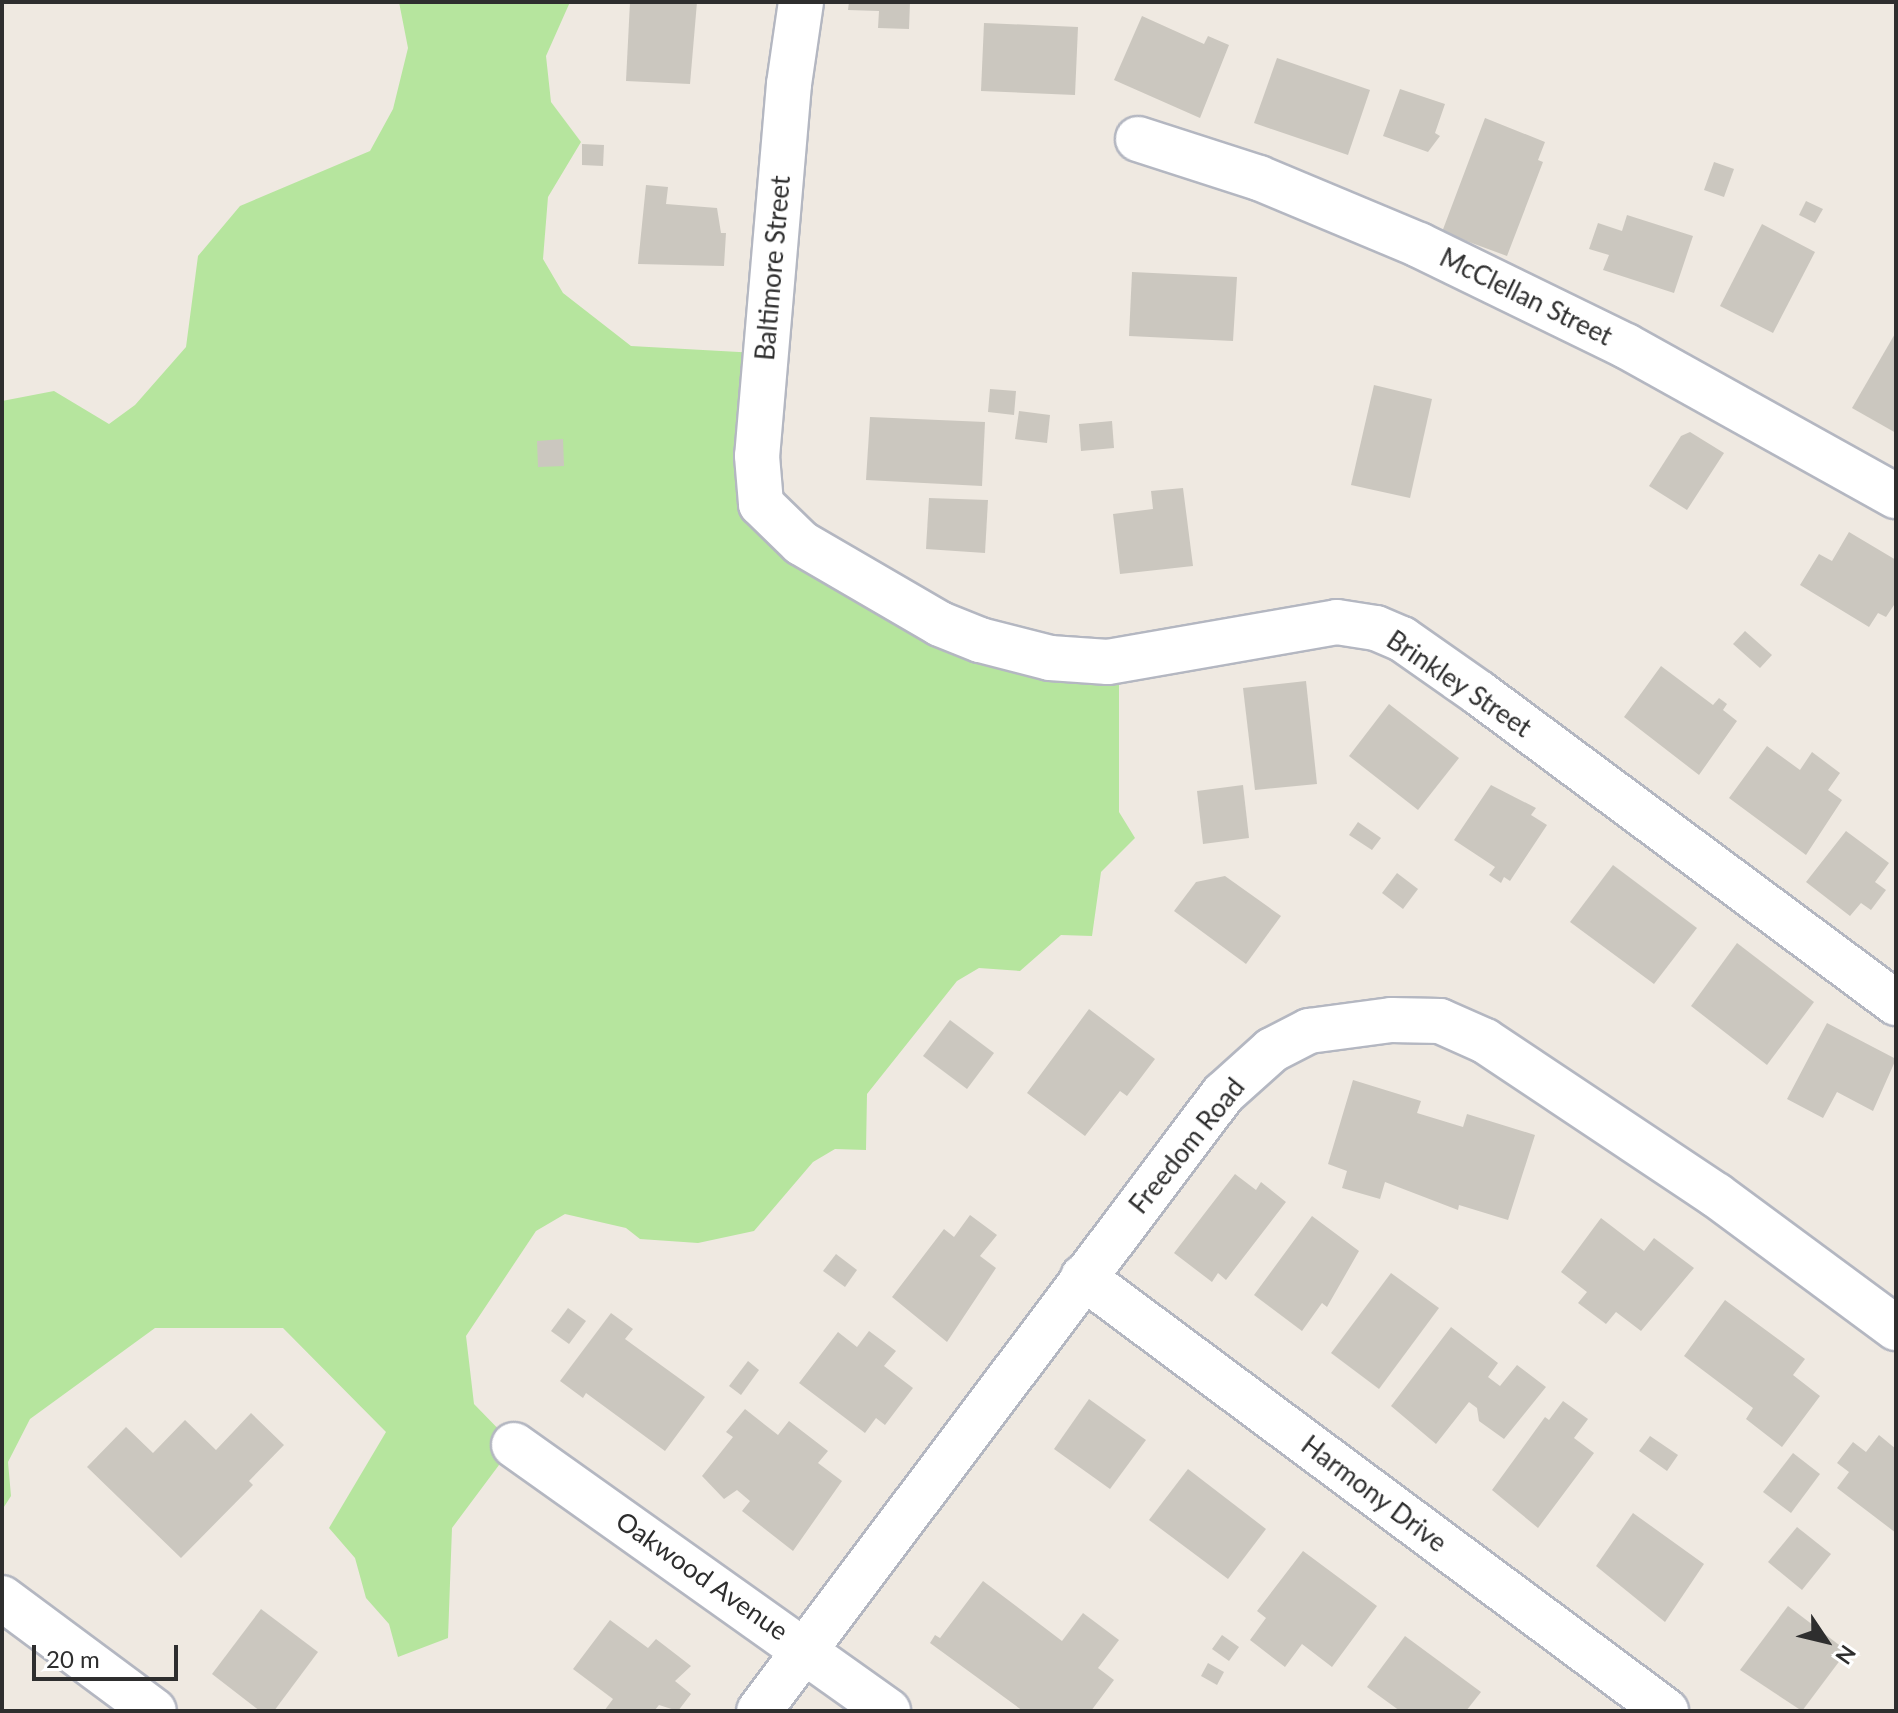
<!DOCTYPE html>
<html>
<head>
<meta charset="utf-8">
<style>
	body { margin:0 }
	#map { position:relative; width:1898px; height:1713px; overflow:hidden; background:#efe9e1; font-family:Lato,sans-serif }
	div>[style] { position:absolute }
	.green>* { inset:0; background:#b6e59e }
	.building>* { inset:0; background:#cbc7bf }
	.roads { filter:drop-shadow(2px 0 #b4b7c1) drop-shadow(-2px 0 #b4b7c1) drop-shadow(0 2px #b4b7c1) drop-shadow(0 -2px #b4b7c1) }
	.minor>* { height:44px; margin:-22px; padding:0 22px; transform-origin:22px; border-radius:22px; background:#fff }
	span { translate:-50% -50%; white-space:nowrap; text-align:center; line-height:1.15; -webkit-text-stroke:7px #fff; paint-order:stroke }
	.street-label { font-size:26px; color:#2e2e2e }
	.frame { position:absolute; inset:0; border:4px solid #2e2e2e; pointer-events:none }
	.north { position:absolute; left:1786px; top:1601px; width:80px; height:80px; -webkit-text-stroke:6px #fff; paint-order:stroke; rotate:125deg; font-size:22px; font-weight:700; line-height:32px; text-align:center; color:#2e2e2e }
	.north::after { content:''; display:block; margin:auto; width:28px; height:36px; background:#2e2e2e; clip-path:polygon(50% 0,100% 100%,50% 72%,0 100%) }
	.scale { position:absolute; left:32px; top:1645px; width:146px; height:36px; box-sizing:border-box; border:4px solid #2e2e2e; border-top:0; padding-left:10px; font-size:24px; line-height:28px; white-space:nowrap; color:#2e2e2e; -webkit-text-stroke:6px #fff; paint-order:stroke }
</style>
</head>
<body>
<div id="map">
	<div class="green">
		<div style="clip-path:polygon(399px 2px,570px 2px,546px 56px,551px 102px,581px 142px,548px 197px,543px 259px,563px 293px,631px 346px,757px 353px,765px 506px,933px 621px,1119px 656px,1119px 812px,1135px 838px,1101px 872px,1092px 936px,1061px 935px,1020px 971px,979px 968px,957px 981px,867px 1094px,866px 1150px,835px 1149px,813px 1162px,754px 1231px,698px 1243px,640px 1239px,626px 1228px,565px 1214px,536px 1231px,466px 1336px,474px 1404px,514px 1445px,452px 1528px,448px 1638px,398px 1657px,389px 1624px,366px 1598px,355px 1558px,329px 1528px,386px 1432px,283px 1328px,155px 1328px,30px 1419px,8px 1462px,11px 1496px,2px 1510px,2px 401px,54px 391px,109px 424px,135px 405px,186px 347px,198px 256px,240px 206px,370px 151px,393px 109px,408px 48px)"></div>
	</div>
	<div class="building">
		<div style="clip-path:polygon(630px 2px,697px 2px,690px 84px,626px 81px)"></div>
		<div style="clip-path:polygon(849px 2px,910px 2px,909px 29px,878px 28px,879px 11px,848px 10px)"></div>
		<div style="clip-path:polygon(1142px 16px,1204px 44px,1208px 36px,1229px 45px,1200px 118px,1114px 80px)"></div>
		<div style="clip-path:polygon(984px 23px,1078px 27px,1075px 95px,981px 91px)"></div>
		<div style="clip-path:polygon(1277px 58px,1370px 90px,1348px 155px,1254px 123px)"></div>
		<div style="clip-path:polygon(1400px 89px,1445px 104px,1435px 133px,1440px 136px,1428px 152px,1383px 136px)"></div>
		<div style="clip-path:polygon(1485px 118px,1545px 142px,1538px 160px,1543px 162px,1507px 256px,1442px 232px)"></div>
		<div style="clip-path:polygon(582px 144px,604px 145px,603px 166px,582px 165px)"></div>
		<div style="clip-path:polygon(1714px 162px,1734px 169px,1724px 197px,1704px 190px)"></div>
		<div style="clip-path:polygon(646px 185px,668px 187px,666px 204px,717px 208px,721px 233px,726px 233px,724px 266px,638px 264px)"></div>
		<div style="clip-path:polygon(1806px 201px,1823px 209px,1815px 223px,1799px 215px)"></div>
		<div style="clip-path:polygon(1627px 215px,1693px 236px,1674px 293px,1603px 270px,1609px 255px,1589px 249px,1598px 223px,1622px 231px)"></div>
		<div style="clip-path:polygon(1762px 224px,1815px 252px,1773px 333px,1720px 306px)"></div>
		<div style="clip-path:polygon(1132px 272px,1237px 277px,1233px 341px,1129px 336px)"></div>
		<div style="clip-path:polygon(1896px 332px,1896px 433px,1852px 408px)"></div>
		<div style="clip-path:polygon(1374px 385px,1432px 399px,1410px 498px,1351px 485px)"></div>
		<div style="clip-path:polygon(990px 389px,1016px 391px,1014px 415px,988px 412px)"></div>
		<div style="clip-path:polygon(1019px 411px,1050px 415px,1047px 443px,1015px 439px)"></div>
		<div style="clip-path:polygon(870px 417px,985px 422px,982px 486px,866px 480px)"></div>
		<div style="clip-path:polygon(1112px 421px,1114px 448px,1081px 451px,1079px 424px)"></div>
		<div style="clip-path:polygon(1690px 432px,1724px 453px,1687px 510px,1649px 486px,1681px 436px)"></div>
		<div style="clip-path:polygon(563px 439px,564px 466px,538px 467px,537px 441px)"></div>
		<div style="clip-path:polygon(1183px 488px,1193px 566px,1120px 574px,1113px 514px,1153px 509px,1151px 491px)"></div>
		<div style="clip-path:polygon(929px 498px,988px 500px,985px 553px,926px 549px)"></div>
		<div style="clip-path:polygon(1849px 532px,1896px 560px,1896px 602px,1886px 617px,1878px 613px,1869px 627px,1800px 585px,1819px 554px,1832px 561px)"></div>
		<div style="clip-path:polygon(1745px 631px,1772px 655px,1760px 668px,1733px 644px)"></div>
		<div style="clip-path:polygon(1661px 666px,1713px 705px,1719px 698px,1727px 704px,1723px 710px,1737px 721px,1699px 775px,1624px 717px)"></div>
		<div style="clip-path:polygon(1306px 681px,1317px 784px,1255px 790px,1243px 688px)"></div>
		<div style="clip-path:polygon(1389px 704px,1459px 758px,1418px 810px,1349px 756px)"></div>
		<div style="clip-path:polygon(1767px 746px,1800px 770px,1812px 752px,1840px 773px,1828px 790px,1842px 800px,1806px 855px,1729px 798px)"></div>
		<div style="clip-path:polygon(1243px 785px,1249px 838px,1203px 844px,1197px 791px)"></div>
		<div style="clip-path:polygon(1491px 785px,1536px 808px,1531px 815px,1547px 825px,1510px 881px,1504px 877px,1501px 883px,1489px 875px,1495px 867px,1454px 840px)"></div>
		<div style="clip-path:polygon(1358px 822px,1381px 838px,1372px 850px,1349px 835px)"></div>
		<div style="clip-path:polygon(1846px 831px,1889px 863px,1875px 882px,1886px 890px,1871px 910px,1861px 903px,1850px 916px,1806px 882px)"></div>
		<div style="clip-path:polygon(1613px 865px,1697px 928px,1654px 984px,1570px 922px)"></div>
		<div style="clip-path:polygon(1397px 873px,1418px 889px,1403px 909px,1382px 893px)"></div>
		<div style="clip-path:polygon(1225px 876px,1281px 916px,1246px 964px,1174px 911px,1196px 882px)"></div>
		<div style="clip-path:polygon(1737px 943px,1814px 1002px,1767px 1065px,1691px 1006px)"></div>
		<div style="clip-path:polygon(1089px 1009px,1155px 1059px,1127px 1096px,1120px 1091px,1085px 1136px,1027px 1093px)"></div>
		<div style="clip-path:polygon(950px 1020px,994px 1053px,967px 1089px,923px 1056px)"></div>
		<div style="clip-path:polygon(1827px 1023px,1896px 1059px,1873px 1111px,1837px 1092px,1823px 1118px,1787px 1099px)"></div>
		<div style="clip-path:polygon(1353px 1080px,1421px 1101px,1417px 1113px,1463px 1127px,1467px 1114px,1535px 1135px,1508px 1220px,1459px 1205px,1458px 1210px,1385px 1182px,1380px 1199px,1342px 1188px,1347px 1171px,1328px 1164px)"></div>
		<div style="clip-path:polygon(1235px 1174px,1256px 1190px,1261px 1182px,1286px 1202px,1226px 1280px,1218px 1273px,1212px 1282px,1174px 1253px)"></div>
		<div style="clip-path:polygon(970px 1215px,997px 1235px,980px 1256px,996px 1268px,947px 1342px,892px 1297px,944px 1229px,954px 1237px)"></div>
		<div style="clip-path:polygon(1312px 1216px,1359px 1251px,1327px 1307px,1322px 1303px,1302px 1331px,1254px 1295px)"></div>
		<div style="clip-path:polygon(1601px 1218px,1644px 1251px,1654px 1238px,1694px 1268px,1641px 1331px,1616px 1312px,1606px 1324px,1578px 1303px,1587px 1292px,1561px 1272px)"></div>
		<div style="clip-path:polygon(836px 1254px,857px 1270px,845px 1287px,823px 1271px)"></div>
		<div style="clip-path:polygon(1391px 1273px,1439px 1308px,1379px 1389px,1331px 1353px)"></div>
		<div style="clip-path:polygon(1725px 1300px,1805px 1359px,1793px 1375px,1820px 1396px,1782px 1447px,1746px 1419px,1753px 1408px,1684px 1356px)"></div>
		<div style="clip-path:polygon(568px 1308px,586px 1321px,569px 1344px,551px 1331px)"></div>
		<div style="clip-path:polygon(611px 1313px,633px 1329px,625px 1339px,705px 1397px,665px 1451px,586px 1393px,583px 1398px,560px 1381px)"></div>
		<div style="clip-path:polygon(1451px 1327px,1498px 1363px,1488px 1377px,1500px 1386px,1517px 1365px,1546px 1387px,1504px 1439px,1479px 1421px,1477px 1408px,1469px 1402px,1436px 1444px,1391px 1406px)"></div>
		<div style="clip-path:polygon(869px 1331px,896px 1351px,884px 1366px,913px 1388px,885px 1425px,876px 1418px,865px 1433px,799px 1383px,838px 1332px,857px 1347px)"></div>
		<div style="clip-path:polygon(748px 1361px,759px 1370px,741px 1395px,729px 1386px)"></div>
		<div style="clip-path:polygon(1089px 1399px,1146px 1440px,1110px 1489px,1054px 1449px)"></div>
		<div style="clip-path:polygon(1563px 1401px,1588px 1419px,1574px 1438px,1594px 1453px,1538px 1528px,1492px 1490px,1545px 1417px,1549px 1420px)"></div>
		<div style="clip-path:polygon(745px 1409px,778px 1435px,789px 1421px,828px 1451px,818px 1463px,842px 1481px,793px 1551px,742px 1511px,750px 1501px,737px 1490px,724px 1499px,702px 1476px,733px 1437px,726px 1432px)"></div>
		<div style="clip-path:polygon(251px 1413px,284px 1445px,249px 1481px,253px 1485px,181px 1558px,87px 1467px,126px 1427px,153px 1453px,185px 1420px,216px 1450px)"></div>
		<div style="clip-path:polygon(1879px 1435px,1896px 1449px,1896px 1533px,1837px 1488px,1849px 1472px,1837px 1463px,1853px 1442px,1866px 1452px)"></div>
		<div style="clip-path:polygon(1650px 1436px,1678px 1455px,1667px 1471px,1639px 1451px)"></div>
		<div style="clip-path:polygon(1793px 1453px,1820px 1474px,1791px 1513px,1763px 1492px)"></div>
		<div style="clip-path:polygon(1188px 1469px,1266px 1529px,1228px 1579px,1149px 1520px)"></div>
		<div style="clip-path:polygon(1633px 1513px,1704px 1564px,1665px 1622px,1596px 1566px)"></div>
		<div style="clip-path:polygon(1797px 1527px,1831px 1554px,1802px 1590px,1768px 1562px)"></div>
		<div style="clip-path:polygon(1303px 1551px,1377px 1606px,1332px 1667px,1302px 1644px,1285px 1667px,1250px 1640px,1266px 1618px,1257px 1611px)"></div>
		<div style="clip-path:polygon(983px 1581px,1062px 1641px,1083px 1613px,1119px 1640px,1098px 1668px,1114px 1680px,1091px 1711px,1023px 1711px,930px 1643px,935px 1635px,940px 1638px)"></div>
		<div style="clip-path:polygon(1788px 1606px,1847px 1651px,1802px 1711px,1740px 1670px)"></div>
		<div style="clip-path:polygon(261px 1609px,318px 1652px,274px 1711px,260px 1711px,212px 1674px)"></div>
		<div style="clip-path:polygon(610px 1620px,648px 1648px,656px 1639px,691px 1666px,675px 1681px,691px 1694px,678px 1711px,659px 1705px,654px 1711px,604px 1711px,613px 1699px,573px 1669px)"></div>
		<div style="clip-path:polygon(1222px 1635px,1239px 1647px,1229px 1661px,1212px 1649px)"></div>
		<div style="clip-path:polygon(1405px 1636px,1481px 1692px,1466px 1711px,1400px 1711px,1367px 1687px)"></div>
		<div style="clip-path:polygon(1208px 1663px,1224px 1672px,1217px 1685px,1201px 1676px)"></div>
	</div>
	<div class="roads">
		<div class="minor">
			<div style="left:801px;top:2px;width:83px;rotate:98.3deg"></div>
			<div style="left:789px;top:84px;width:373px;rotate:94.9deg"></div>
			<div style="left:757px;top:456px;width:48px;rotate:85.2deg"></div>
			<div style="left:761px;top:504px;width:56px;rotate:44.3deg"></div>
			<div style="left:801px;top:543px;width:161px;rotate:30.2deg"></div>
			<div style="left:940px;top:624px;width:43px;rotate:21.8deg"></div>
			<div style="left:980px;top:640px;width:72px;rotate:14.4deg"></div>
			<div style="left:1050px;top:658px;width:58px;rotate:3.9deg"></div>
			<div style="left:1108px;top:662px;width:232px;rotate:-9.9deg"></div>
			<div style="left:1337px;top:622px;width:39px;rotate:9deg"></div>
			<div style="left:1376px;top:628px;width:28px;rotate:23deg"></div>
			<div style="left:1402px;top:639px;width:94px;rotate:35deg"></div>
			<div style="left:1479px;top:693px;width:520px;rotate:36.63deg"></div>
			<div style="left:1138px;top:139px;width:127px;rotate:17.9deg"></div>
			<div style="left:1259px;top:178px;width:173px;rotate:22.7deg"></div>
			<div style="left:1419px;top:245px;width:230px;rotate:26deg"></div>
			<div style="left:1626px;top:346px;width:309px;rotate:29.1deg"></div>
			<div style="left:1083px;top:1277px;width:727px;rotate:36.66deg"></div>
			<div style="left:514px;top:1445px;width:459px;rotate:35.4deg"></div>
			<div style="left:2px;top:1598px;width:189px;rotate:36.6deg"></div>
			<div style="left:759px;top:1711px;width:772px;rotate:-53.06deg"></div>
			<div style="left:1223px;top:1094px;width:66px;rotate:-41.9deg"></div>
			<div style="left:1272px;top:1050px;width:42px;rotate:-27.2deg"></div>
			<div style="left:1309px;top:1031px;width:83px;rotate:-7.6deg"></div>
			<div style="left:1391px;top:1020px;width:49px;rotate:1.2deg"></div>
			<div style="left:1440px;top:1021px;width:49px;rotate:24deg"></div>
			<div style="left:1485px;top:1041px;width:278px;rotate:33.7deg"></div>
			<div style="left:1716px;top:1195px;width:224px;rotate:36.5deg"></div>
		</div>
	</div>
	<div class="street-label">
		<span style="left:773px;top:268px;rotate:-85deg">Baltimore Street</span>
		<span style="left:1526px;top:297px;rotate:26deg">McClellan Street</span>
		<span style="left:1459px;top:684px;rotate:34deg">Brinkley Street</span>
		<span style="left:1187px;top:1146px;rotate:-51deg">Freedom Road</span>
		<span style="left:1374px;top:1494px;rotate:37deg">Harmony Drive</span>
		<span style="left:702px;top:1576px;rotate:35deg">Oakwood Avenue</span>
	</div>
	<div class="frame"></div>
	<div class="north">N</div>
	<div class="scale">20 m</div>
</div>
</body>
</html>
